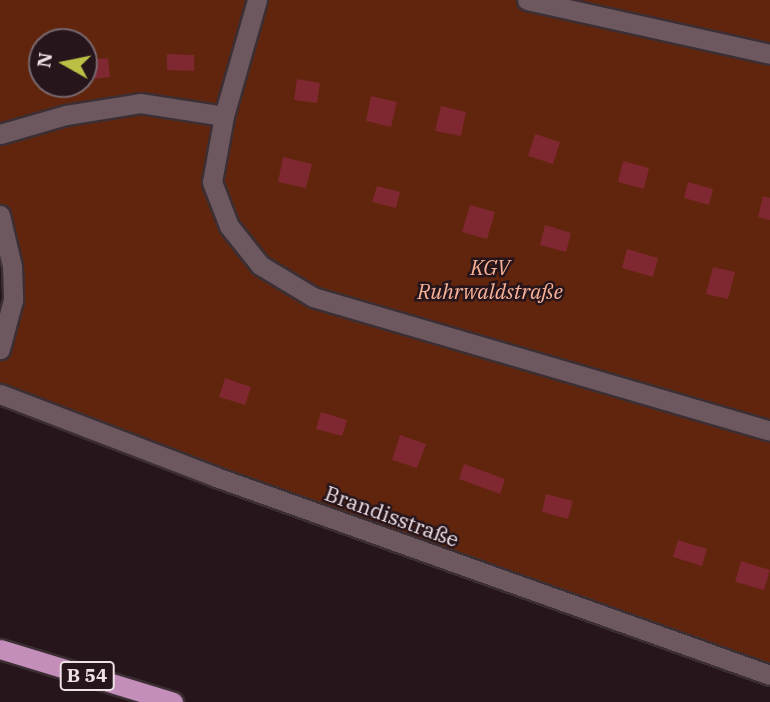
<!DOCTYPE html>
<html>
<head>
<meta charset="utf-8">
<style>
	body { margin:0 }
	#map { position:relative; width:770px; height:702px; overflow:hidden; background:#27151c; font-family:"IBM Plex Serif",serif }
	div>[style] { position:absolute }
	.green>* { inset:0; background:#60250c }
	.building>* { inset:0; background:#7f2831 }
	.roads { filter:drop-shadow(2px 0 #3c2f34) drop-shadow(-2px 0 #3c2f34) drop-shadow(0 2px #3c2f34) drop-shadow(0 -2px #3c2f34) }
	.service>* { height:19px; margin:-9.5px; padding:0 9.5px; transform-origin:9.5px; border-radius:9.5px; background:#6e5860 }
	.minor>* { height:19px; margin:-9.5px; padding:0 9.5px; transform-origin:9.5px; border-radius:9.5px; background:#6e5860 }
	.tertiary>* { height:19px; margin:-9.5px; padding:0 9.5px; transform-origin:9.5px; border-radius:9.5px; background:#6e5860 }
	.trunk>* { height:19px; margin:-9.5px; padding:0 9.5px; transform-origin:9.5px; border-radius:9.5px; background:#c48eba }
	span { translate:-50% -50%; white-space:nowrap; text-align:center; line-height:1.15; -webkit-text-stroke:5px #27151c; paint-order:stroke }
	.shield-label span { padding:2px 5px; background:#27151c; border:2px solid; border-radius:5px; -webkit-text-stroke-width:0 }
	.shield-label { font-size:19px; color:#eee1e6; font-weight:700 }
	.park-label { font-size:21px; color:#f7b298; font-style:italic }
	.street-label { font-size:21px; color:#eee1e6 }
	.north { position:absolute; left:28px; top:28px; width:70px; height:70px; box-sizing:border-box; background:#27151c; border:2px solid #77676d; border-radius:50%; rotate:279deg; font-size:19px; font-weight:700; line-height:28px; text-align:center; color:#eee1e6 }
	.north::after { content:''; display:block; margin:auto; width:24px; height:32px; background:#bcbf44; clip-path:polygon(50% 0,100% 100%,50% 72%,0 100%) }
</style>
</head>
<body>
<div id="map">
	<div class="green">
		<div style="clip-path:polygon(evenodd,0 0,770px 0,770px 675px,0 394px,0 349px,13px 300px,0 215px,0 0,42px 42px,84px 42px,84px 84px,42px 84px,42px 42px)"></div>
	</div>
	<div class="building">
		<div style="clip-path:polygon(167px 54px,194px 55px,194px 71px,167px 70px)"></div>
		<div style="clip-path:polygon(108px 58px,110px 77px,86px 80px,84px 61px)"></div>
		<div style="clip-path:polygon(297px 79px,320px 83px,317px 103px,294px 100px)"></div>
		<div style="clip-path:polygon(371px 96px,397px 102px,391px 127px,366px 121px)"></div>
		<div style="clip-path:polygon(441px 106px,466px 112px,461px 136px,435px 131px)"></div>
		<div style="clip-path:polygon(535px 134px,560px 142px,553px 164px,528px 156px)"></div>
		<div style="clip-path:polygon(283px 157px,312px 164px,306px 188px,278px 182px)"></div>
		<div style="clip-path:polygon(623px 161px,649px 168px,644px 189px,618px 182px)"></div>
		<div style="clip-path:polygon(688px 182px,713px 189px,709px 205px,684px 198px)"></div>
		<div style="clip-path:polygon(377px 186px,400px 192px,396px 208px,372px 202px)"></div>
		<div style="clip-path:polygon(763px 196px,770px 198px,770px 220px,758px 217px)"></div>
		<div style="clip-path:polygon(470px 205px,495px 212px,487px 239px,462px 232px)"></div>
		<div style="clip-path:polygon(545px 225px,571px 233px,566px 252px,540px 245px)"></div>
		<div style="clip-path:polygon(627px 249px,658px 258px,653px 277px,622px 268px)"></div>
		<div style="clip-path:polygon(713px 267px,735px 272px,728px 299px,706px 294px)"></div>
		<div style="clip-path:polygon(225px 378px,251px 387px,245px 405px,219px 397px)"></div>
		<div style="clip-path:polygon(321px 412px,347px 420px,342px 436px,316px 429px)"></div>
		<div style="clip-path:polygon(400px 435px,426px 444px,417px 468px,392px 460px)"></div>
		<div style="clip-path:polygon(464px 464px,505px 479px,500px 494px,459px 479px)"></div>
		<div style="clip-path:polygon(546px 494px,573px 501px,568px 519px,542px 512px)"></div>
		<div style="clip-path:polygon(678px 540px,707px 549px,702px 566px,673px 557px)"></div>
		<div style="clip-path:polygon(741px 561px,770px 570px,764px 590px,735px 582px)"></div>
	</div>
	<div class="roads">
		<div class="service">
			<div style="left:257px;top:0;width:121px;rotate:105.9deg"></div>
			<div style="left:224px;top:116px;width:67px;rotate:100.3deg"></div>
			<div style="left:212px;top:182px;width:47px;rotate:68.9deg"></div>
			<div style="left:229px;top:226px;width:50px;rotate:51.5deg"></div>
			<div style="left:260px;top:265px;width:62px;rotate:31.1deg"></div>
			<div style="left:313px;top:297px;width:476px;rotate:16.3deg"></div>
			<div style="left:527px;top:0;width:249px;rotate:12.5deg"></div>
			<div style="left:0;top:134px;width:69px;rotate:-16.1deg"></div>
			<div style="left:66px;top:115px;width:75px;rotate:-9.2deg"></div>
			<div style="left:140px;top:103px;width:85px;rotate:8.8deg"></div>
		</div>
		<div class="minor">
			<div style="left:0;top:215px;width:52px;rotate:76.8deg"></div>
			<div style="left:12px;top:266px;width:34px;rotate:88deg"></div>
			<div style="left:13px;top:300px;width:51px;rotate:104.9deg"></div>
		</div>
		<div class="tertiary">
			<div style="left:0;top:394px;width:231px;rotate:21deg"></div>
			<div style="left:216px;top:477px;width:588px;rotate:19.67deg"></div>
		</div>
		<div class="trunk">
			<div style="left:0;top:649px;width:181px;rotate:17deg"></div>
		</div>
	</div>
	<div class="shield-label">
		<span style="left:87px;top:676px">B 54</span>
	</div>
	<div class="park-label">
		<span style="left:490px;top:279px">KGV<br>Ruhrwaldstraße</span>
	</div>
	<div class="street-label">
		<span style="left:392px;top:516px;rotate:20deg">Brandisstraße</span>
	</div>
	<div class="north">N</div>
</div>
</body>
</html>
